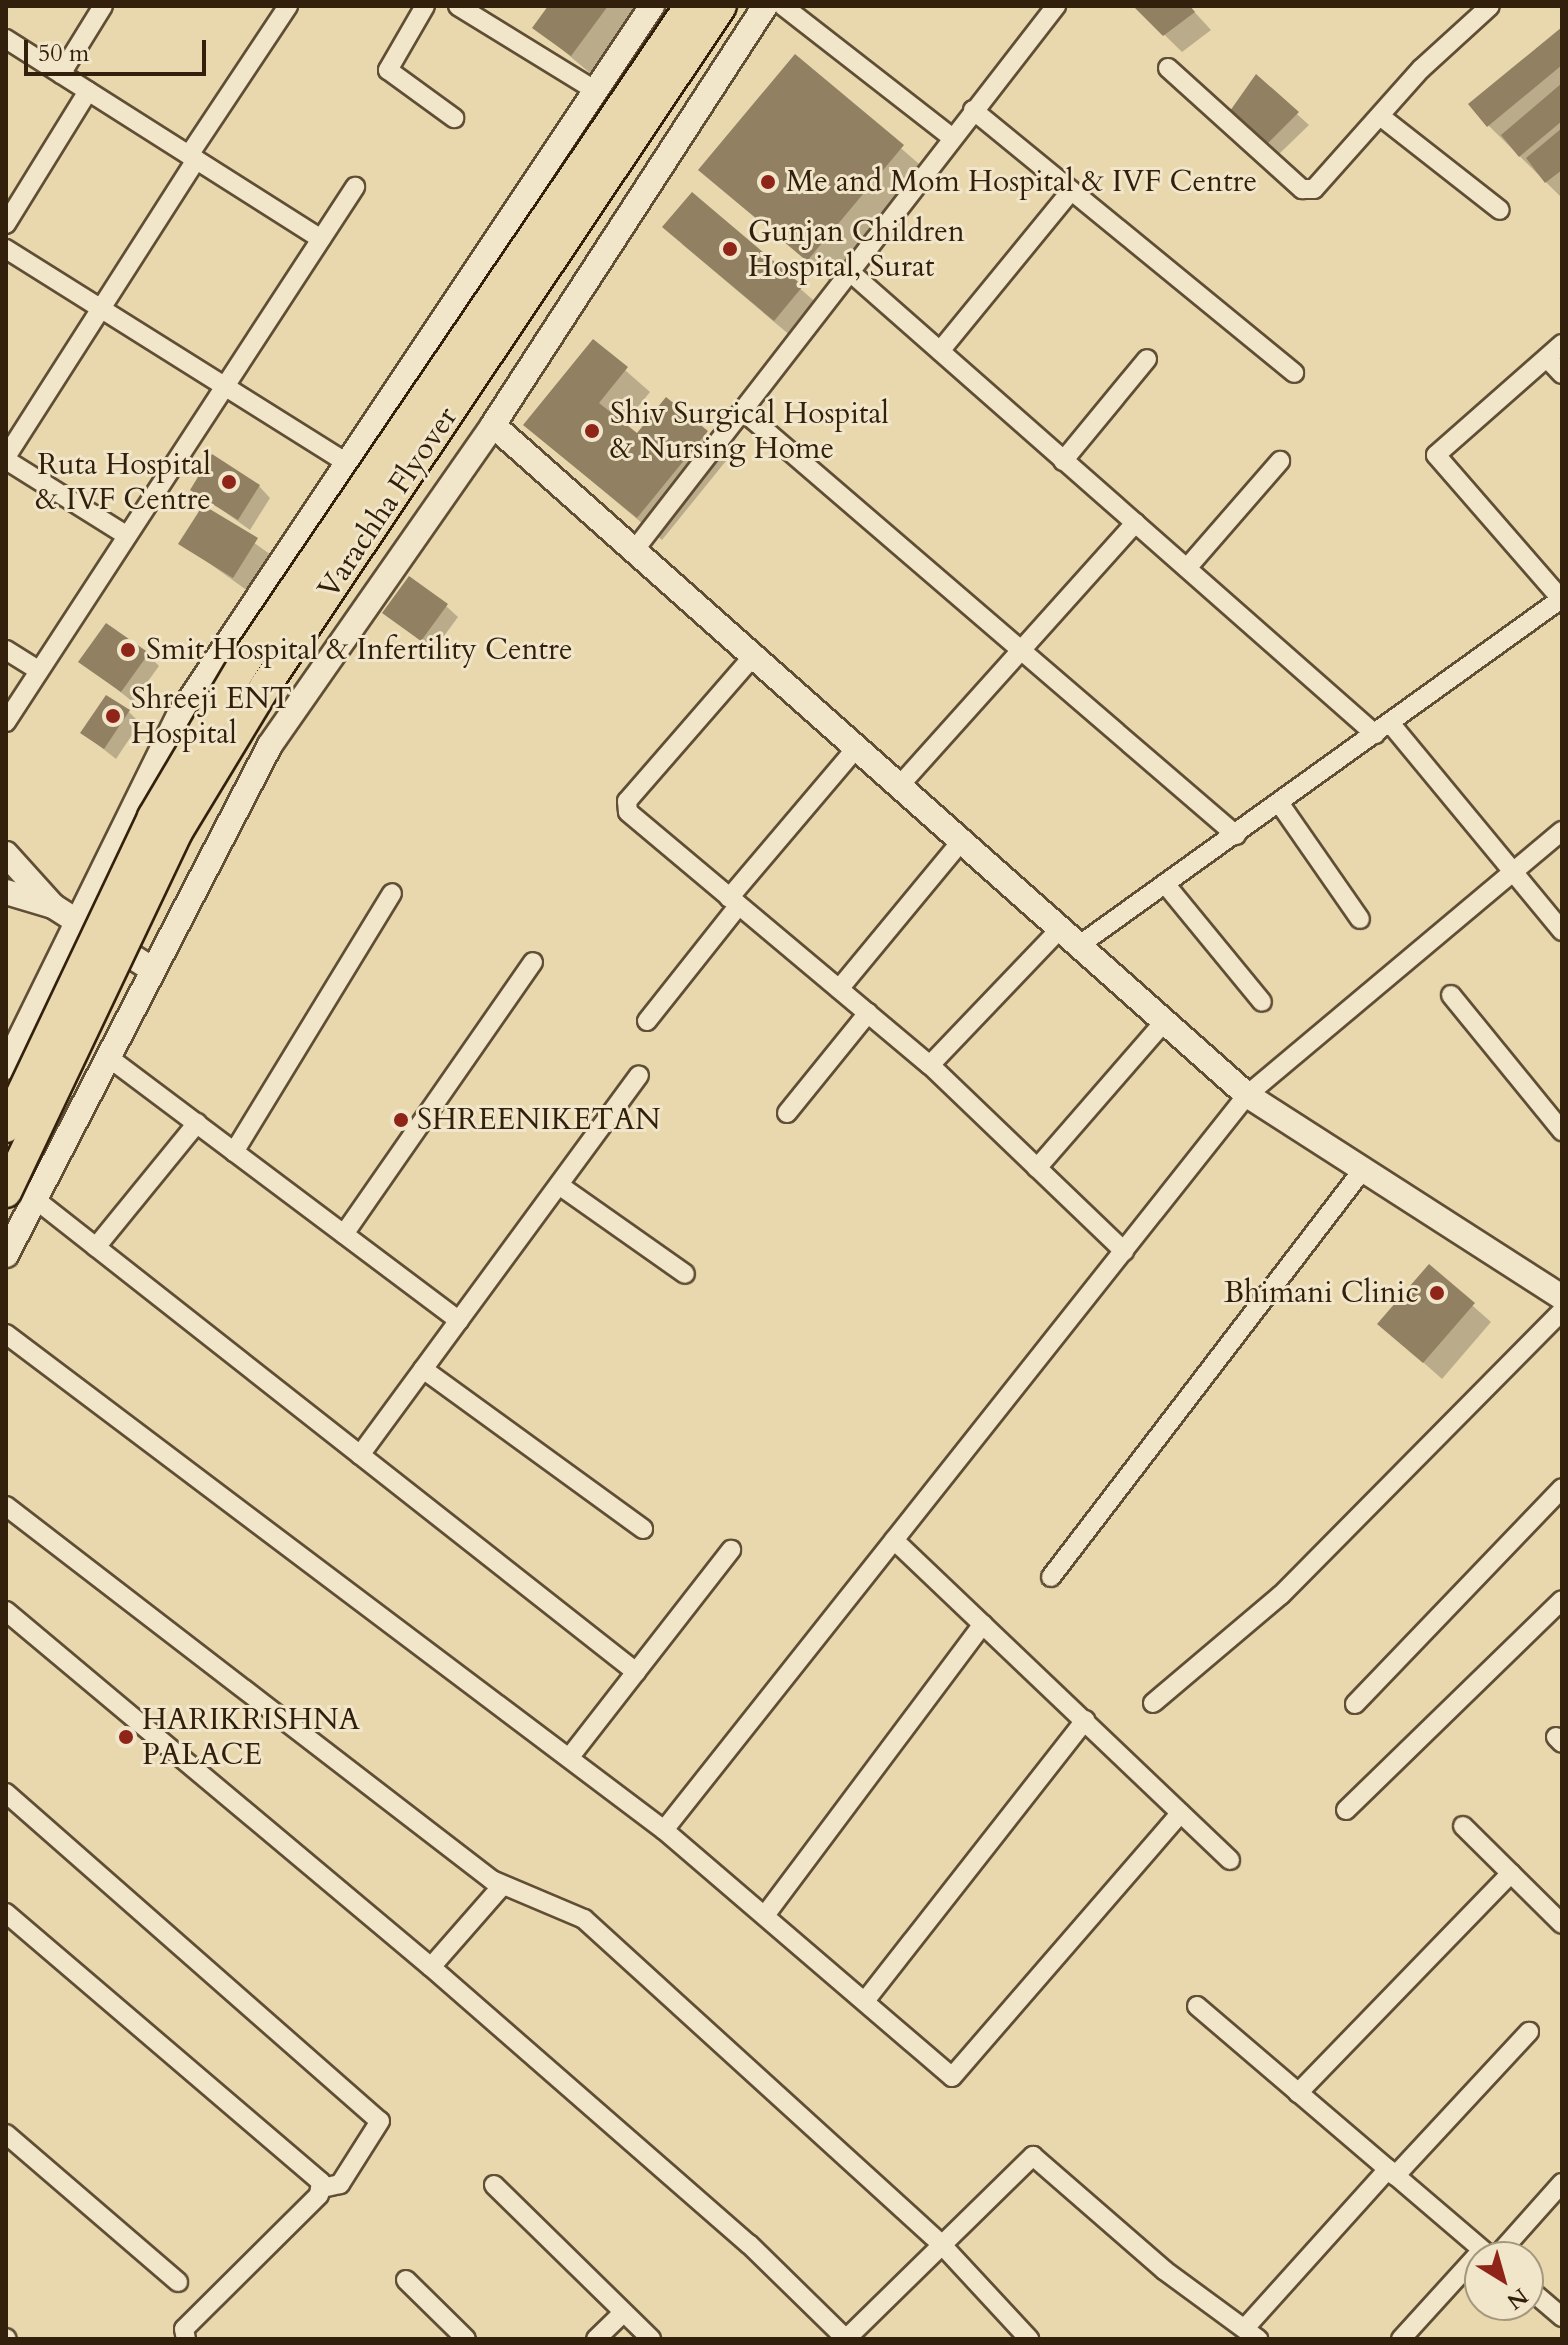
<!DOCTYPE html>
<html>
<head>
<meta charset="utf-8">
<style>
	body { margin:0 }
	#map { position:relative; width:1568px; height:2345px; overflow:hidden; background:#e9d8ae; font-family:Cardo,serif }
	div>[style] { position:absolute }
	.shadow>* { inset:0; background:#0003 }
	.building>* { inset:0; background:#918061 }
	.roads { filter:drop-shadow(2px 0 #604e35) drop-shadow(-2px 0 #604e35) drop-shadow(0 2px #604e35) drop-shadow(0 -2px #604e35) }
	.minor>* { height:18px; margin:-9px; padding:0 9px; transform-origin:9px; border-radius:9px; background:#f1e6ca }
	.tertiary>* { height:24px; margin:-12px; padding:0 12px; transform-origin:12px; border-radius:12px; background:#f1e6ca }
	.bridges { filter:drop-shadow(2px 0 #32200d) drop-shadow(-2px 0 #32200d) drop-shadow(0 2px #32200d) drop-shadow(0 -2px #32200d) }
	.primary-bridge>* { height:30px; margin:-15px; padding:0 15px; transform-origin:15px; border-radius:15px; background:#e9d8ae }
	.dots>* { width:22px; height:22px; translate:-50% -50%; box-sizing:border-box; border:4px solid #f1e6ca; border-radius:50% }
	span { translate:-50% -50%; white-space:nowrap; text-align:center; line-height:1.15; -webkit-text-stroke:6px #f1e6ca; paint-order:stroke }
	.poi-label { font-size:30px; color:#32200d }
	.left { translate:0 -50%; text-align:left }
	.right { translate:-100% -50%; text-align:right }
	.street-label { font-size:30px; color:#32200d }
	.frame { position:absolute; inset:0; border:8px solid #32200d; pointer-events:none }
	.north { position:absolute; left:1464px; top:2241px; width:80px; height:80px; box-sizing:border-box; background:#f1e6ca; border:2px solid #a5977e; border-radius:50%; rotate:143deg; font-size:22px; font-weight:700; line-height:32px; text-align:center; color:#32200d }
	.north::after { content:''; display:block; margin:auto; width:28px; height:36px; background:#8f2418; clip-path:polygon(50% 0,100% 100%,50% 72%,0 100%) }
	.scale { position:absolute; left:24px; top:40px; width:182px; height:36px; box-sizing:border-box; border:4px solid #32200d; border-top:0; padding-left:10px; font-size:24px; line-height:28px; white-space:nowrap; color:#32200d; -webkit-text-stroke:6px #f1e6ca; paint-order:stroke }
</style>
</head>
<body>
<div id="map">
	<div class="shadow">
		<div style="clip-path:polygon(550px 6px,639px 6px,590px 73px,535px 27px)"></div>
		<div style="clip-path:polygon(1135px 6px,1189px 6px,1211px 30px,1182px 52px)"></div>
		<div style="clip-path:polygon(1562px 29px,1562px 198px,1488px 125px)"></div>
		<div style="clip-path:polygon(796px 57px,926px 170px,832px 283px,701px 170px)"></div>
		<div style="clip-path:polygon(1256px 77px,1309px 125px,1277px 156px,1232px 111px)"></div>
		<div style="clip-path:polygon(692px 195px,819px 305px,792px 337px,682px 244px)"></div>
		<div style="clip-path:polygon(593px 342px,650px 392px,623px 425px,637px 436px,706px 433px,730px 456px,662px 540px,525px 425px)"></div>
		<div style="clip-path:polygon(259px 486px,270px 498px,250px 530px,193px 489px)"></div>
		<div style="clip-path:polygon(204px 507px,274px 557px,252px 594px,181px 543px)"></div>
		<div style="clip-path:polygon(446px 606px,458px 617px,433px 651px,385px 612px)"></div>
		<div style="clip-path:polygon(148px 655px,159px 666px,133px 702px,81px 661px)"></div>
		<div style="clip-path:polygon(129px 712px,140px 723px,116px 759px,83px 733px)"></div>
		<div style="clip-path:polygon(1429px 1267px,1491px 1322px,1442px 1379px,1380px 1324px)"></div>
	</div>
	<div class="building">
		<div style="clip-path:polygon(548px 6px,608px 6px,571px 56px,532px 28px)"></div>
		<div style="clip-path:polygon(1133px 6px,1190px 6px,1195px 12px,1163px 36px)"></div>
		<div style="clip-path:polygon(1562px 27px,1562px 65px,1487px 127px,1468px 104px)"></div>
		<div style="clip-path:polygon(795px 54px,904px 145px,807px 261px,698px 170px)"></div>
		<div style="clip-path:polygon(1256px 74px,1299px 112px,1265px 146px,1230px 111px)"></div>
		<div style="clip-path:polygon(1562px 83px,1562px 121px,1519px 157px,1501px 135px)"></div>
		<div style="clip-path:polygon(1562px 128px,1562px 170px,1545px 183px,1526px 158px)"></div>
		<div style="clip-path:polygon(692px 192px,803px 286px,774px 321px,662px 227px)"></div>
		<div style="clip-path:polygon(593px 339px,628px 367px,599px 403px,637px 433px,666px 397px,708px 431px,637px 518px,523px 425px)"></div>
		<div style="clip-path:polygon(212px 454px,260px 485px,238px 520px,190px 490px)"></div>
		<div style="clip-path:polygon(203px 505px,258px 538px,233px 578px,178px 544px)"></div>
		<div style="clip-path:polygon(409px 576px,448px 604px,421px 641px,382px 613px)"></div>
		<div style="clip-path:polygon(106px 623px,149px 653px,121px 692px,78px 662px)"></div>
		<div style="clip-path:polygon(106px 695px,130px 710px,104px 749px,80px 733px)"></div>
		<div style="clip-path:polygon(1429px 1264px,1475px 1303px,1423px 1363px,1377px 1324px)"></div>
	</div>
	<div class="roads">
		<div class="minor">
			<div style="left:425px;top:6px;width:74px;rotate:120deg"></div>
			<div style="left:388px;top:70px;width:82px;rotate:36deg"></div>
			<div style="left:458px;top:6px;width:162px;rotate:31.6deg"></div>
			<div style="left:783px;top:6px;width:213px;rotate:37.9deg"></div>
			<div style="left:6px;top:39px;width:373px;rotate:32.4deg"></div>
			<div style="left:1168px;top:68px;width:181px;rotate:42.1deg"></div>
			<div style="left:1302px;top:189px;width:12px"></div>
			<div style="left:1314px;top:189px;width:161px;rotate:-48.3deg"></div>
			<div style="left:1421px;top:69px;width:93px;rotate:-42.4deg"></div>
			<div style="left:61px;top:74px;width:80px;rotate:-58.3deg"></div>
			<div style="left:973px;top:110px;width:415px;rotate:39.3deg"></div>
			<div style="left:1380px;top:116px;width:152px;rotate:38.1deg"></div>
			<div style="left:189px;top:155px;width:179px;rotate:-56.4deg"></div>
			<div style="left:6px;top:224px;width:156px;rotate:-58.3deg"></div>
			<div style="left:6px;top:249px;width:399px;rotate:32.1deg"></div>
			<div style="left:849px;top:271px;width:701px;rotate:41.36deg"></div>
			<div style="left:1562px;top:344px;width:168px;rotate:138.6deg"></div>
			<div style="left:1436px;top:455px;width:192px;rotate:49deg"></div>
			<div style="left:940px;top:351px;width:207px;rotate:-50.7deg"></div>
			<div style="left:1547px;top:358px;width:22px;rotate:47deg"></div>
			<div style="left:744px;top:412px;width:649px;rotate:40.69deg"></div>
			<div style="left:6px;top:457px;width:353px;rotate:-57.4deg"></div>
			<div style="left:6px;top:460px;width:142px;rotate:32deg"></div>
			<div style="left:1063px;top:461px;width:132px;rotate:-50.5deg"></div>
			<div style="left:636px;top:548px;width:686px;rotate:-52.23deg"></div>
			<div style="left:1187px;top:568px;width:142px;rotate:-49deg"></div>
			<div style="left:6px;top:650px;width:39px;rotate:32deg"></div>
			<div style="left:755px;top:654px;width:195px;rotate:131deg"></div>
			<div style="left:627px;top:801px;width:11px;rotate:85deg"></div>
			<div style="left:628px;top:812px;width:394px;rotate:40deg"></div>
			<div style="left:930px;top:1065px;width:269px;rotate:43.8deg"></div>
			<div style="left:6px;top:722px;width:639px;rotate:-56.88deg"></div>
			<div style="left:1390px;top:723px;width:270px;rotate:50.4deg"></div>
			<div style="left:901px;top:784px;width:351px;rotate:-48.1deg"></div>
			<div style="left:1280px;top:804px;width:140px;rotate:55.2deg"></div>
			<div style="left:1166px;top:885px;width:151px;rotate:50.6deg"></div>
			<div style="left:729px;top:898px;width:199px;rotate:-49.7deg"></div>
			<div style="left:1081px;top:944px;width:591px;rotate:-35.71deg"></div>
			<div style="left:839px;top:989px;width:195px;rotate:-50.4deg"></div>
			<div style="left:1451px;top:995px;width:176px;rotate:50.8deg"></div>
			<div style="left:647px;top:1021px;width:147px;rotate:-51.6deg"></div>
			<div style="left:108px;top:1057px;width:439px;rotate:36.9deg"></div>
			<div style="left:930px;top:1065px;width:191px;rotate:-46.3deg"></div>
			<div style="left:787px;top:1113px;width:129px;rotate:-51deg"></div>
			<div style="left:234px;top:1152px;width:303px;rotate:-58.6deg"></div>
			<div style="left:1037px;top:1168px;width:194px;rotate:-49deg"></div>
			<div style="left:559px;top:1185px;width:154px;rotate:35.2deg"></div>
			<div style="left:35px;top:1199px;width:765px;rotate:38.2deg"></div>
			<div style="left:344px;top:1234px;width:331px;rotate:-55.2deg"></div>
			<div style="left:96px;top:1247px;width:160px;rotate:-50.8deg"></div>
			<div style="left:6px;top:1334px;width:824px;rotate:37.01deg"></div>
			<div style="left:664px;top:1830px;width:379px;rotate:40.6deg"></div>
			<div style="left:952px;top:2077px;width:349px;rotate:-49.1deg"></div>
			<div style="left:423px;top:1369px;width:272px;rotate:36deg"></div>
			<div style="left:360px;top:1455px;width:471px;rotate:-53.7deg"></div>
			<div style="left:6px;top:1506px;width:613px;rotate:37.58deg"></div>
			<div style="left:492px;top:1880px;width:100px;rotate:23deg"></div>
			<div style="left:584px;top:1919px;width:486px;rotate:42.3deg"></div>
			<div style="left:943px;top:2246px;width:127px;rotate:47.2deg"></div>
			<div style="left:894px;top:1540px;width:464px;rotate:43.6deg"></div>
			<div style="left:1051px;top:1577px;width:510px;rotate:-52.57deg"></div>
			<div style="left:6px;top:1611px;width:554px;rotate:39.95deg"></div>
			<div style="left:431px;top:1967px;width:422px;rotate:41.1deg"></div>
			<div style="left:749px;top:2244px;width:136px;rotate:44.4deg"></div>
			<div style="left:1153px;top:1703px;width:167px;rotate:-40.2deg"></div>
			<div style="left:1281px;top:1595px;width:400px;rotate:-45.3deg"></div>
			<div style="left:1355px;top:1704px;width:299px;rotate:-46.2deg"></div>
			<div style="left:1556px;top:1737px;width:8px;rotate:45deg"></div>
			<div style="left:569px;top:1758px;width:264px;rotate:-52.1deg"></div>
			<div style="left:6px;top:1793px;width:497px;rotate:41.3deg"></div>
			<div style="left:380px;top:2121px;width:75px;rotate:122.4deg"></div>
			<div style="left:340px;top:2184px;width:18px;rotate:167deg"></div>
			<div style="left:1346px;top:1810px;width:301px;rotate:-44.2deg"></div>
			<div style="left:1463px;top:1826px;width:139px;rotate:44.7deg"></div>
			<div style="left:664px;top:1830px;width:938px;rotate:-51.58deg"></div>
			<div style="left:1247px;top:1095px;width:411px;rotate:-40deg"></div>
			<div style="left:6px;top:1913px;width:414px;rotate:40.5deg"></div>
			<div style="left:321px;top:2182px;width:13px;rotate:99deg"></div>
			<div style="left:319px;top:2195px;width:190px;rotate:135.2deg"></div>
			<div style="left:184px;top:2329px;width:10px;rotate:79deg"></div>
			<div style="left:766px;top:1914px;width:362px;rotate:-53.2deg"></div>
			<div style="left:431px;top:1967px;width:108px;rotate:-48.8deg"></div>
			<div style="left:865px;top:2001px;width:357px;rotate:-51.9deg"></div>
			<div style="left:1197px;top:2006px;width:387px;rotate:40.5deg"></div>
			<div style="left:1298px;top:2093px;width:306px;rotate:-45.9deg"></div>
			<div style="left:6px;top:2134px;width:227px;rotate:40.7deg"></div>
			<div style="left:1395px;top:2176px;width:197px;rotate:-47.1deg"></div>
			<div style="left:494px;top:2185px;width:220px;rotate:44.4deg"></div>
			<div style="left:1496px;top:2257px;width:99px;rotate:-48.3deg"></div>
			<div style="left:406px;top:2280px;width:84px;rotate:44.5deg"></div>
			<div style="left:1528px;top:2288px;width:45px;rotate:40.5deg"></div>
			<div style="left:1245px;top:2328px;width:214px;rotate:-48deg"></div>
			<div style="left:6px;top:2338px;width:1px;rotate:45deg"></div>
			<div style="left:596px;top:2339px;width:37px;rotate:-44deg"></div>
			<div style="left:846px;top:2339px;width:262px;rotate:-44.4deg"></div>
			<div style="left:1033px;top:2156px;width:174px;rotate:41deg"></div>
			<div style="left:1164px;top:2270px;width:117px;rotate:36.3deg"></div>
			<div style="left:1401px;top:2339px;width:120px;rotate:-47.7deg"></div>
		</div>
		<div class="tertiary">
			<div style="left:493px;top:425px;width:1009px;rotate:41.62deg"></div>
			<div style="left:1247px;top:1095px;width:374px;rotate:32.7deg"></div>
			<div style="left:6px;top:854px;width:70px;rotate:47.9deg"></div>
			<div style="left:6px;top:892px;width:49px;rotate:16.6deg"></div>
			<div style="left:53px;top:906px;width:119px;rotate:32.6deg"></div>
			<div style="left:6px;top:1067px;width:391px;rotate:-63.8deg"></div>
			<div style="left:179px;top:716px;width:853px;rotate:-56.33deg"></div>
			<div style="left:6px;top:1255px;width:574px;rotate:-62.63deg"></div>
			<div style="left:270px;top:745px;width:390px;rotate:-55.1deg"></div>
			<div style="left:493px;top:425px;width:500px;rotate:-57deg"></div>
		</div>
	</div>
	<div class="bridges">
		<div class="primary-bridge">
			<div style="left:6px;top:1127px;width:343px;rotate:-64.6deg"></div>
			<div style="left:153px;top:817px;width:177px;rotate:-59.4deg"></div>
			<div style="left:243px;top:665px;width:796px;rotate:-55.85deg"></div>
			<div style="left:6px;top:1192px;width:399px;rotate:-64.6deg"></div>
			<div style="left:177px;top:832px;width:172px;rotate:-58.8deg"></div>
			<div style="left:266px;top:685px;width:817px;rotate:-56.17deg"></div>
		</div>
	</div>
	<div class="dots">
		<div style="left:768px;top:182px;background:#8f2418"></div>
		<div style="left:730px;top:249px;background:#8f2418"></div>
		<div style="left:592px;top:431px;background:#8f2418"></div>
		<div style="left:229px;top:482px;background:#8f2418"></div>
		<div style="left:128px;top:650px;background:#8f2418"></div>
		<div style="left:113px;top:716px;background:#8f2418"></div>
		<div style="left:401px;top:1120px;background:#8f2418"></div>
		<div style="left:1437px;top:1293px;background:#8f2418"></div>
		<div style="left:126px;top:1737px;background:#8f2418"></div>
	</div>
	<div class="poi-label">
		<span class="left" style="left:786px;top:182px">Me and Mom Hospital &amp; IVF Centre</span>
		<span class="left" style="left:748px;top:249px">Gunjan Children<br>Hospital, Surat</span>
		<span class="left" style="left:610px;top:431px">Shiv Surgical Hospital<br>&amp; Nursing Home</span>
		<span class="right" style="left:211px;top:482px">Ruta Hospital<br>&amp; IVF Centre</span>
		<span class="left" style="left:146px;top:650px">Smit Hospital &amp; Infertility Centre</span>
		<span class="left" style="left:131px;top:716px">Shreeji ENT<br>Hospital</span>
		<span class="left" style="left:417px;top:1120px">SHREENIKETAN</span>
		<span class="right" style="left:1419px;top:1293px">Bhimani Clinic</span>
		<span class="left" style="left:142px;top:1737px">HARIKRISHNA<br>PALACE</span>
	</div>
	<div class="street-label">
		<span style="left:388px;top:503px;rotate:-56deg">Varachha Flyover</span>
	</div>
	<div class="frame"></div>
	<div class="north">N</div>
	<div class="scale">50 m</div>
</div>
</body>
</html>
